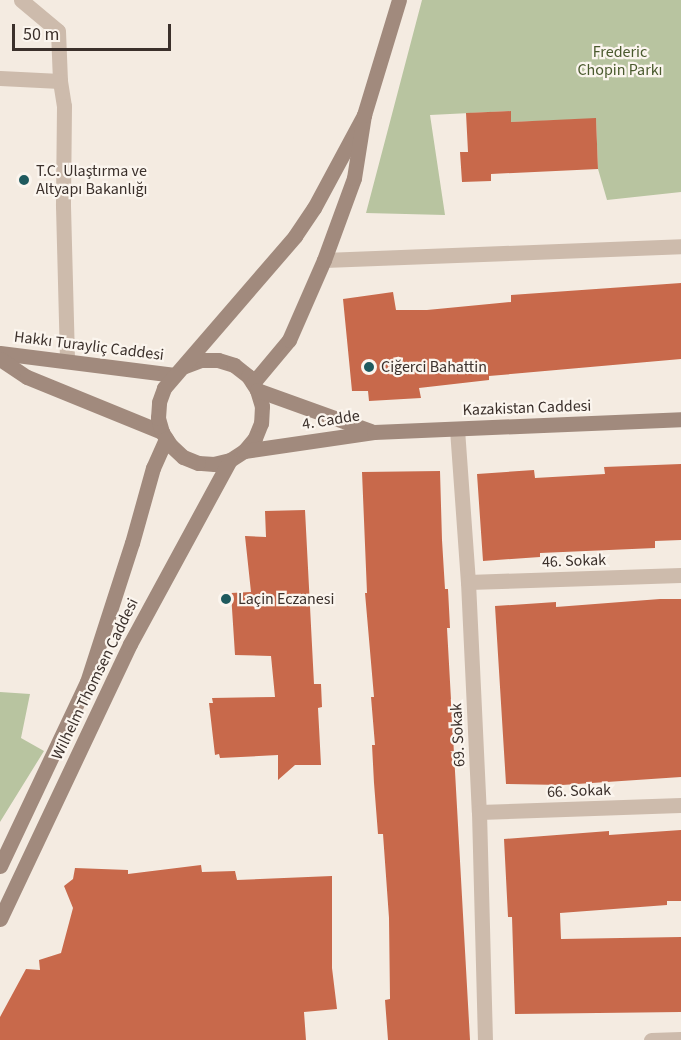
<!DOCTYPE html>
<html>
<head>
<meta charset="utf-8">
<style>
	body { margin:0 }
	#map { position:relative; width:681px; height:1040px; overflow:hidden; background:#f4ebe1; font-family:"Source Sans 3",sans-serif }
	div>[style] { position:absolute }
	.green>* { inset:0; background:#b8c4a0 }
	.building>* { inset:0; background:#c8694b }
	.minor>* { height:15px; margin:-7.5px; padding:0 7.5px; transform-origin:7.5px; border-radius:7.5px; background:#cdbbac }
	.secondary>* { height:15px; margin:-7.5px; padding:0 7.5px; transform-origin:7.5px; border-radius:7.5px; background:#a18a7d }
	.dots>* { width:16px; height:16px; translate:-50% -50%; box-sizing:border-box; border:3px solid #fbf5ee; border-radius:50% }
	span { translate:-50% -50%; white-space:nowrap; text-align:center; line-height:1.15; -webkit-text-stroke:4.5px #fbf5ee; paint-order:stroke }
	.park-label { font-size:16px; color:#4a5a2e }
	.poi-label { font-size:16px; color:#3b302b }
	.left { translate:0 -50%; text-align:left }
	.street-label { font-size:16px; color:#3b302b }
	.scale { position:absolute; left:12px; top:24px; width:159px; height:27px; box-sizing:border-box; border:3px solid #3b302b; border-top:0; padding-left:8px; font-size:18px; line-height:21px; white-space:nowrap; color:#3b302b; -webkit-text-stroke:4px #fbf5ee; paint-order:stroke }
</style>
</head>
<body>
<div id="map">
	<div class="green">
		<div style="clip-path:polygon(422px 0,681px 0,681px 192px,607px 200px,598px 169px,596px 119px,511px 122px,511px 111px,430px 115px,445px 215px,366px 213px)"></div>
		<div style="clip-path:polygon(0 692px,30px 694px,21px 738px,44px 751px,0 822px)"></div>
	</div>
	<div class="building">
		<div style="clip-path:polygon(511px 111px,511px 122px,596px 118px,598px 169px,491px 174px,491px 181px,462px 182px,460px 152px,468px 152px,466px 113px)"></div>
		<div style="clip-path:polygon(681px 283px,681px 359px,489px 376px,489px 380px,419px 388px,421px 398px,369px 401px,368px 391px,352px 391px,343px 299px,393px 292px,396px 310px,427px 310px,511px 302px,511px 295px)"></div>
		<div style="clip-path:polygon(681px 464px,681px 540px,655px 541px,655px 548px,540px 553px,540px 557px,483px 561px,477px 474px,534px 470px,535px 478px,605px 474px,604px 467px)"></div>
		<div style="clip-path:polygon(440px 471px,442px 540px,445px 589px,448px 589px,450px 628px,447px 628px,470px 1040px,388px 1040px,385px 1000px,390px 999px,389px 918px,383px 834px,378px 834px,374px 783px,372px 745px,375px 745px,371px 697px,374px 697px,365px 593px,367px 593px,362px 472px)"></div>
		<div style="clip-path:polygon(305px 510px,314px 684px,321px 684px,322px 707px,318px 708px,321px 765px,295px 765px,278px 780px,278px 755px,220px 758px,219px 754px,215px 755px,209px 703px,213px 703px,212px 698px,275px 697px,271px 656px,235px 655px,231px 593px,251px 592px,245px 536px,266px 537px,265px 511px)"></div>
		<div style="clip-path:polygon(660px 599px,681px 599px,681px 777px,562px 785px,506px 784px,495px 606px,556px 602px,556px 607px)"></div>
		<div style="clip-path:polygon(681px 830px,681px 901px,667px 901px,667px 905px,560px 913px,561px 939px,681px 937px,681px 1012px,515px 1014px,512px 917px,508px 917px,504px 839px,609px 831px,609px 835px)"></div>
		<div style="clip-path:polygon(201px 865px,202px 872px,235px 871px,237px 880px,332px 876px,332px 968px,337px 1009px,304px 1012px,306px 1040px,0 1040px,0 1017px,26px 969px,40px 970px,39px 960px,61px 953px,73px 908px,64px 886px,73px 879px,75px 868px,128px 870px,128px 874px)"></div>
	</div>
	<div class="minor">
		<div style="left:21px;top:0;width:48px;rotate:40deg"></div>
		<div style="left:58px;top:31px;width:50px;rotate:87.7deg"></div>
		<div style="left:60px;top:81px;width:25px;rotate:81deg"></div>
		<div style="left:64px;top:106px;width:100px;rotate:90.6deg"></div>
		<div style="left:63px;top:206px;width:155px;rotate:88.5deg"></div>
		<div style="left:0;top:78px;width:60px;rotate:2.9deg"></div>
		<div style="left:324px;top:260px;width:357px;rotate:-2.2deg"></div>
		<div style="left:457px;top:429px;width:153px;rotate:85.9deg"></div>
		<div style="left:468px;top:582px;width:230px;rotate:87.3deg"></div>
		<div style="left:479px;top:812px;width:228px;rotate:88.5deg"></div>
		<div style="left:468px;top:582px;width:213px;rotate:-1.9deg"></div>
		<div style="left:479px;top:812px;width:202px;rotate:-2deg"></div>
		<div style="left:651px;top:1040px;width:30px;rotate:-2deg"></div>
	</div>
	<div class="secondary">
		<div style="left:0;top:353px;width:174px;rotate:7.2deg"></div>
		<div style="left:0;top:359px;width:32px;rotate:34deg"></div>
		<div style="left:27px;top:377px;width:146px;rotate:22.2deg"></div>
		<div style="left:185px;top:366px;width:17px;rotate:-21deg"></div>
		<div style="left:201px;top:360px;width:17px"></div>
		<div style="left:218px;top:360px;width:17px;rotate:17deg"></div>
		<div style="left:234px;top:365px;width:18px;rotate:38deg"></div>
		<div style="left:248px;top:376px;width:17px;rotate:57deg"></div>
		<div style="left:257px;top:390px;width:17px;rotate:73deg"></div>
		<div style="left:262px;top:406px;width:17px;rotate:93deg"></div>
		<div style="left:261px;top:423px;width:16px;rotate:112deg"></div>
		<div style="left:255px;top:438px;width:17px;rotate:130deg"></div>
		<div style="left:244px;top:451px;width:17px;rotate:147deg"></div>
		<div style="left:230px;top:460px;width:16px;rotate:166deg"></div>
		<div style="left:214px;top:464px;width:16px;rotate:-176deg"></div>
		<div style="left:198px;top:463px;width:16px;rotate:-158deg"></div>
		<div style="left:183px;top:457px;width:16px;rotate:-137deg"></div>
		<div style="left:171px;top:446px;width:17px;rotate:-123deg"></div>
		<div style="left:162px;top:432px;width:15px;rotate:-106deg"></div>
		<div style="left:158px;top:418px;width:16px;rotate:-86deg"></div>
		<div style="left:159px;top:402px;width:15px;rotate:-70deg"></div>
		<div style="left:164px;top:388px;width:201px;rotate:-49.2deg"></div>
		<div style="left:295px;top:236px;width:34px;rotate:-56deg"></div>
		<div style="left:314px;top:208px;width:106px;rotate:-61.7deg"></div>
		<div style="left:253px;top:383px;width:56px;rotate:-50.1deg"></div>
		<div style="left:289px;top:340px;width:87px;rotate:-66.4deg"></div>
		<div style="left:324px;top:260px;width:87px;rotate:-69.9deg"></div>
		<div style="left:354px;top:178px;width:64px;rotate:-81deg"></div>
		<div style="left:364px;top:115px;width:120px;rotate:-73.1deg"></div>
		<div style="left:257px;top:390px;width:121px;rotate:19.8deg"></div>
		<div style="left:244px;top:451px;width:131px;rotate:-8.3deg"></div>
		<div style="left:374px;top:432px;width:307px;rotate:-2.4deg"></div>
		<div style="left:0;top:866px;width:204px;rotate:-64.7deg"></div>
		<div style="left:87px;top:682px;width:146px;rotate:-72.1deg"></div>
		<div style="left:132px;top:543px;width:78px;rotate:-74.4deg"></div>
		<div style="left:153px;top:468px;width:32px;rotate:-66deg"></div>
		<div style="left:0;top:919px;width:304px;rotate:-64.7deg"></div>
		<div style="left:130px;top:644px;width:209px;rotate:-61.5deg"></div>
	</div>
	<div class="dots">
		<div style="left:24px;top:180px;background:#1f5a5e"></div>
		<div style="left:369px;top:367px;background:#1f5a5e"></div>
		<div style="left:226px;top:599px;background:#1f5a5e"></div>
	</div>
	<div class="park-label">
		<span style="left:620px;top:61px">Frederic<br>Chopin Parkı</span>
	</div>
	<div class="poi-label">
		<span class="left" style="left:36px;top:180px">T.C. Ulaştırma ve<br>Altyapı Bakanlığı</span>
		<span class="left" style="left:381px;top:367px">Ciğerci Bahattin</span>
		<span class="left" style="left:238px;top:599px">Laçin Eczanesi</span>
	</div>
	<div class="street-label">
		<span style="left:89px;top:346px;rotate:7deg">Hakkı Turayliç Caddesi</span>
		<span style="left:527px;top:408px;rotate:-2deg">Kazakistan Caddesi</span>
		<span style="left:331px;top:420px;rotate:-9deg">4. Cadde</span>
		<span style="left:574px;top:561px;rotate:-2deg">46. Sokak</span>
		<span style="left:95px;top:679px;rotate:-64deg">Wilhelm Thomsen Caddesi</span>
		<span style="left:458px;top:735px;rotate:-93deg">69. Sokak</span>
		<span style="left:579px;top:791px;rotate:-2deg">66. Sokak</span>
	</div>
	<div class="scale">50 m</div>
</div>
</body>
</html>
